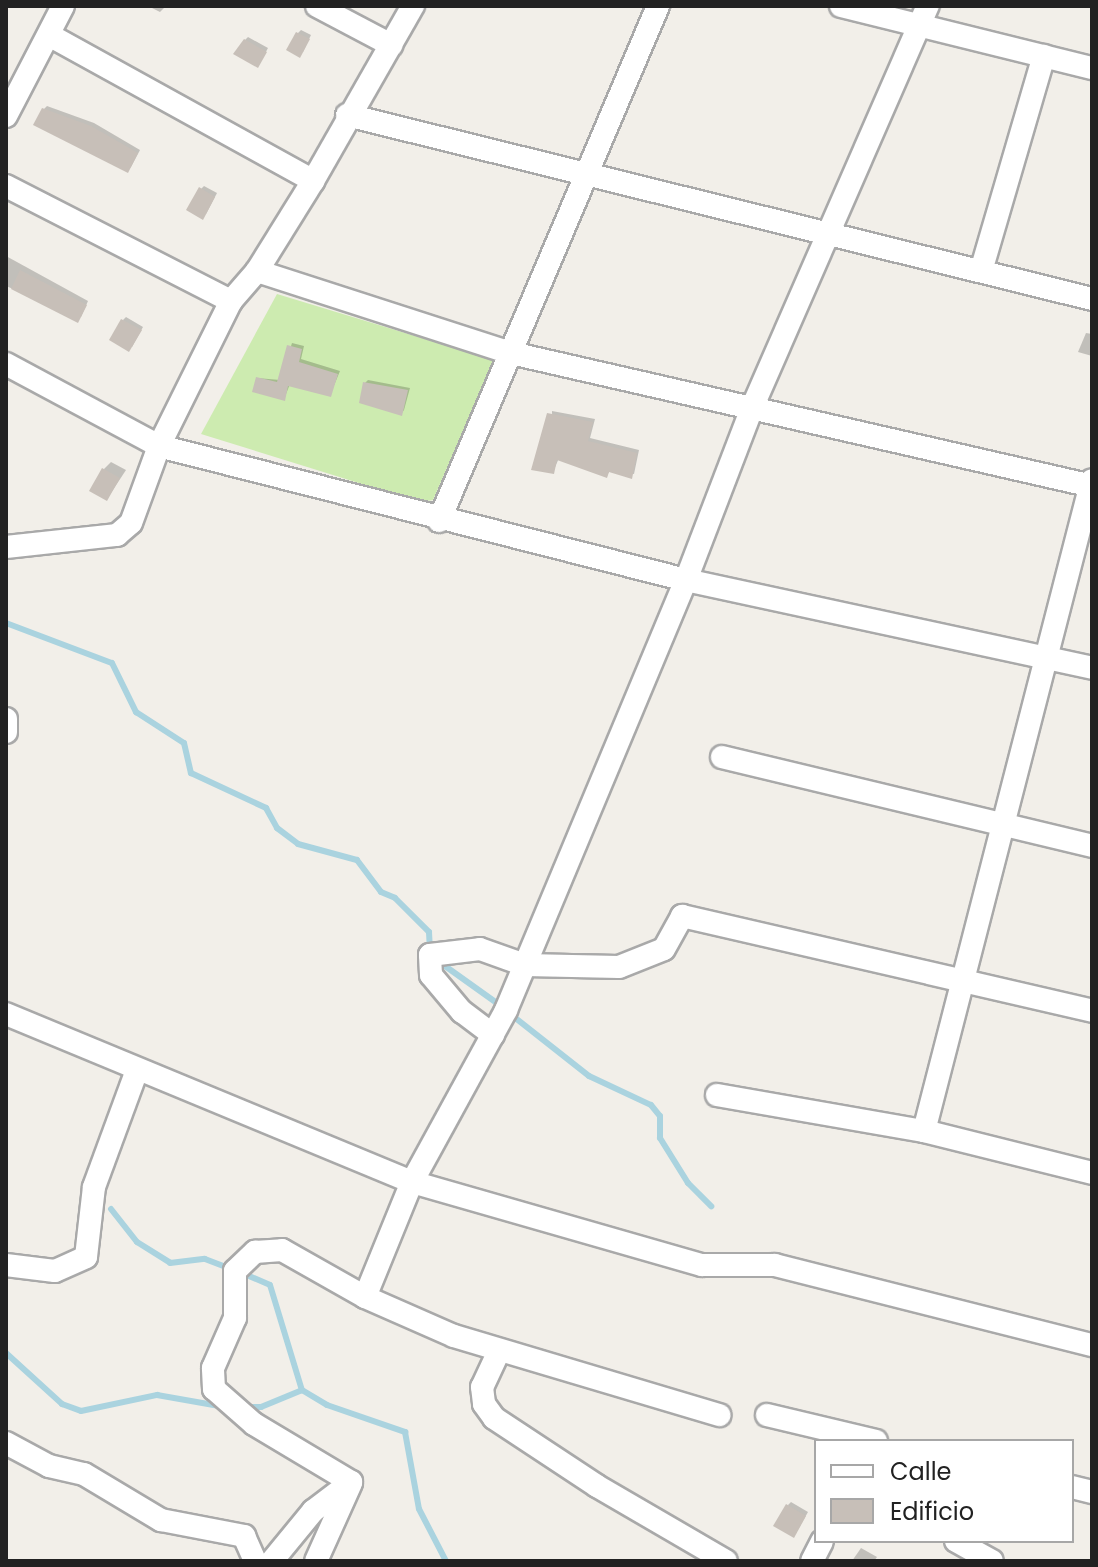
<!DOCTYPE html>
<html>
<head>
<meta charset="utf-8">
<style>
	body { margin:0 }
	#map { position:relative; width:1098px; height:1567px; overflow:hidden; background:#f2efe9; font-family:Poppins,sans-serif }
	div>[style] { position:absolute }
	.grass>* { inset:0; background:#cdebb0 }
	.shadow>* { inset:0; background:#0003 }
	.stream>* { height:6px; margin:-3px; padding:0 3px; transform-origin:3px; border-radius:3px; background:#aad3df }
	.building>* { inset:0; background:#c7bfb8 }
	.roads { filter:drop-shadow(2px 0 #a9a9a9) drop-shadow(-2px 0 #a9a9a9) drop-shadow(0 2px #a9a9a9) drop-shadow(0 -2px #a9a9a9) }
	.street>* { height:22px; margin:-11px; padding:0 11px; transform-origin:11px; border-radius:11px; background:#fff }
	span { translate:-50% -50%; white-space:nowrap; text-align:center; line-height:1.15; -webkit-text-stroke:8px #fff; paint-order:stroke }
	.frame { position:absolute; inset:0; border:8px solid #222; pointer-events:none }
	.legend { position:absolute; left:814px; top:1439px; width:260px; height:104px; box-sizing:border-box; background:#fff; border:2px solid #a7a7a7; margin:0; padding:10px 14px; list-style:none; font-size:24px; color:#222 }
	.legend li { display:flex; align-items:center; gap:16px; height:40px }
	.legend b { width:40px; border:2px solid #a7a7a7 }
</style>
</head>
<body>
<div id="map">
	<div class="grass">
		<div style="clip-path:polygon(277px 294px,494px 360px,433px 500px,420px 502px,201px 434px)"></div>
	</div>
	<div class="shadow">
		<div style="clip-path:polygon(148px 6px,166px 6px,160px 12px)"></div>
		<div style="clip-path:polygon(301px 30px,311px 35px,303px 52px,298px 33px)"></div>
		<div style="clip-path:polygon(248px 37px,268px 48px,260px 63px,245px 40px)"></div>
		<div style="clip-path:polygon(47px 106px,94px 123px,140px 150px,131px 167px,128px 170px,44px 109px)"></div>
		<div style="clip-path:polygon(204px 186px,217px 193px,206px 214px,201px 189px)"></div>
		<div style="clip-path:polygon(6px 256px,88px 301px,81px 317px,6px 286px)"></div>
		<div style="clip-path:polygon(126px 317px,143px 327px,132px 347px,123px 320px)"></div>
		<div style="clip-path:polygon(1086px 333px,1092px 334px,1092px 356px,1078px 352px)"></div>
		<div style="clip-path:polygon(292px 343px,304px 346px,301px 359px,340px 371px,330px 395px,290px 384px,284px 399px,257px 378px,280px 380px)"></div>
		<div style="clip-path:polygon(368px 380px,410px 388px,404px 410px,401px 414px,365px 383px)"></div>
		<div style="clip-path:polygon(552px 411px,595px 419px,590px 438px,639px 450px,634px 474px,610px 471px,606px 476px,559px 458px,553px 472px)"></div>
		<div style="clip-path:polygon(111px 462px,126px 470px,107px 499px,104px 469px)"></div>
		<div style="clip-path:polygon(791px 1502px,808px 1512px,796px 1533px,788px 1505px)"></div>
		<div style="clip-path:polygon(861px 1548px,877px 1557px,874px 1561px,852px 1561px)"></div>
	</div>
	<div class="stream">
		<div style="left:6px;top:623px;width:113px;rotate:20.7deg"></div>
		<div style="left:112px;top:663px;width:55px;rotate:63.9deg"></div>
		<div style="left:136px;top:712px;width:57px;rotate:32.9deg"></div>
		<div style="left:184px;top:743px;width:31px;rotate:77deg"></div>
		<div style="left:191px;top:773px;width:83px;rotate:25deg"></div>
		<div style="left:266px;top:808px;width:23px;rotate:61deg"></div>
		<div style="left:277px;top:828px;width:26px;rotate:37deg"></div>
		<div style="left:298px;top:844px;width:61px;rotate:15.2deg"></div>
		<div style="left:357px;top:860px;width:40px;rotate:53deg"></div>
		<div style="left:381px;top:892px;width:15px;rotate:23deg"></div>
		<div style="left:395px;top:898px;width:48px;rotate:45deg"></div>
		<div style="left:429px;top:932px;width:19px;rotate:87deg"></div>
		<div style="left:438px;top:961px;width:77px;rotate:35.5deg"></div>
		<div style="left:509px;top:1013px;width:102px;rotate:38.2deg"></div>
		<div style="left:589px;top:1076px;width:68px;rotate:25.1deg"></div>
		<div style="left:651px;top:1105px;width:14px;rotate:51deg"></div>
		<div style="left:660px;top:1116px;width:22px;rotate:90deg"></div>
		<div style="left:660px;top:1138px;width:53px;rotate:58.1deg"></div>
		<div style="left:688px;top:1183px;width:33px;rotate:45deg"></div>
		<div style="left:111px;top:1209px;width:42px;rotate:51.8deg"></div>
		<div style="left:137px;top:1242px;width:39px;rotate:32deg"></div>
		<div style="left:170px;top:1263px;width:35px;rotate:-7deg"></div>
		<div style="left:205px;top:1259px;width:28px;rotate:21deg"></div>
		<div style="left:242px;top:1273px;width:30px;rotate:23deg"></div>
		<div style="left:270px;top:1285px;width:110px;rotate:73.1deg"></div>
		<div style="left:6px;top:1353px;width:76px;rotate:42.3deg"></div>
		<div style="left:62px;top:1404px;width:20px;rotate:20deg"></div>
		<div style="left:81px;top:1411px;width:78px;rotate:-11.9deg"></div>
		<div style="left:157px;top:1395px;width:69px;rotate:10deg"></div>
		<div style="left:244px;top:1407px;width:17px"></div>
		<div style="left:261px;top:1407px;width:44px;rotate:-22.5deg"></div>
		<div style="left:302px;top:1390px;width:29px;rotate:31deg"></div>
		<div style="left:327px;top:1405px;width:83px;rotate:19.1deg"></div>
		<div style="left:405px;top:1432px;width:78px;rotate:79.7deg"></div>
		<div style="left:419px;top:1509px;width:59px;rotate:62.6deg"></div>
	</div>
	<div class="building">
		<div style="clip-path:polygon(296px 32px,310px 39px,300px 58px,286px 50px)"></div>
		<div style="clip-path:polygon(244px 39px,267px 52px,258px 68px,233px 54px)"></div>
		<div style="clip-path:polygon(42px 108px,91px 126px,138px 153px,128px 173px,33px 125px)"></div>
		<div style="clip-path:polygon(199px 187px,215px 197px,203px 220px,186px 210px)"></div>
		<div style="clip-path:polygon(20px 270px,87px 305px,78px 323px,11px 289px)"></div>
		<div style="clip-path:polygon(121px 319px,142px 330px,129px 352px,109px 340px)"></div>
		<div style="clip-path:polygon(287px 345px,302px 349px,299px 362px,338px 374px,331px 397px,288px 386px,285px 401px,252px 392px,256px 377px,277px 382px)"></div>
		<div style="clip-path:polygon(363px 382px,408px 390px,402px 416px,359px 403px)"></div>
		<div style="clip-path:polygon(547px 413px,593px 422px,588px 441px,637px 453px,632px 479px,609px 472px,607px 478px,557px 460px,554px 474px,531px 470px)"></div>
		<div style="clip-path:polygon(102px 468px,120px 478px,107px 501px,89px 491px)"></div>
		<div style="clip-path:polygon(786px 1504px,806px 1516px,794px 1538px,773px 1526px)"></div>
	</div>
	<div class="roads">
		<div class="street">
			<div style="left:317px;top:6px;width:84px;rotate:27.8deg"></div>
			<div style="left:841px;top:6px;width:259px;rotate:13.9deg"></div>
			<div style="left:49px;top:35px;width:302px;rotate:28.9deg"></div>
			<div style="left:347px;top:115px;width:767px;rotate:13.87deg"></div>
			<div style="left:6px;top:116px;width:124px;rotate:-62.6deg"></div>
			<div style="left:6px;top:186px;width:253px;rotate:27.1deg"></div>
			<div style="left:257px;top:271px;width:267px;rotate:17.9deg"></div>
			<div style="left:511px;top:353px;width:596px;rotate:12.89deg"></div>
			<div style="left:981px;top:271px;width:224px;rotate:-73.7deg"></div>
			<div style="left:6px;top:364px;width:174px;rotate:28.2deg"></div>
			<div style="left:159px;top:446px;width:544px;rotate:14.27deg"></div>
			<div style="left:686px;top:580px;width:415px;rotate:12.2deg"></div>
			<div style="left:439px;top:521px;width:560px;rotate:-66.96deg"></div>
			<div style="left:6px;top:547px;width:112px;rotate:-6.2deg"></div>
			<div style="left:117px;top:535px;width:18px;rotate:-41deg"></div>
			<div style="left:131px;top:523px;width:82px;rotate:-70deg"></div>
			<div style="left:159px;top:446px;width:162px;rotate:-63.6deg"></div>
			<div style="left:231px;top:301px;width:40px;rotate:-49deg"></div>
			<div style="left:257px;top:271px;width:106px;rotate:-58.1deg"></div>
			<div style="left:313px;top:181px;width:202px;rotate:-60.3deg"></div>
			<div style="left:6px;top:719px;width:13px;rotate:90deg"></div>
			<div style="left:722px;top:757px;width:381px;rotate:13.5deg"></div>
			<div style="left:6px;top:1014px;width:439px;rotate:22.5deg"></div>
			<div style="left:412px;top:1182px;width:302px;rotate:16deg"></div>
			<div style="left:702px;top:1265px;width:73px"></div>
			<div style="left:775px;top:1265px;width:327px;rotate:14.2deg"></div>
			<div style="left:493px;top:1035px;width:39px;rotate:-143deg"></div>
			<div style="left:462px;top:1012px;width:48px;rotate:-130deg"></div>
			<div style="left:431px;top:975px;width:20px;rotate:-93deg"></div>
			<div style="left:430px;top:955px;width:50px;rotate:-6.8deg"></div>
			<div style="left:480px;top:949px;width:48px;rotate:19.6deg"></div>
			<div style="left:525px;top:965px;width:94px;rotate:1.2deg"></div>
			<div style="left:619px;top:967px;width:48px;rotate:-21.8deg"></div>
			<div style="left:664px;top:949px;width:38px;rotate:-61deg"></div>
			<div style="left:682px;top:916px;width:421px;rotate:13deg"></div>
			<div style="left:717px;top:1095px;width:210px;rotate:9.9deg"></div>
			<div style="left:924px;top:1131px;width:173px;rotate:14deg"></div>
			<div style="left:924px;top:1131px;width:672px;rotate:-75.53deg"></div>
			<div style="left:6px;top:1265px;width:49px;rotate:7deg"></div>
			<div style="left:55px;top:1271px;width:34px;rotate:-24deg"></div>
			<div style="left:86px;top:1257px;width:70px;rotate:-83.5deg"></div>
			<div style="left:94px;top:1187px;width:125px;rotate:-69.8deg"></div>
			<div style="left:365px;top:1297px;width:124px;rotate:-67.8deg"></div>
			<div style="left:412px;top:1182px;width:196px;rotate:-61.3deg"></div>
			<div style="left:506px;top:1010px;width:466px;rotate:-67.3deg"></div>
			<div style="left:686px;top:580px;width:184px;rotate:-69deg"></div>
			<div style="left:752px;top:408px;width:439px;rotate:-66.4deg"></div>
			<div style="left:499px;top:1351px;width:40px;rotate:115deg"></div>
			<div style="left:482px;top:1387px;width:17px;rotate:83deg"></div>
			<div style="left:484px;top:1404px;width:17px;rotate:54deg"></div>
			<div style="left:494px;top:1418px;width:123px;rotate:33.4deg"></div>
			<div style="left:597px;top:1486px;width:149px;rotate:30.2deg"></div>
			<div style="left:767px;top:1415px;width:112px;rotate:13.4deg"></div>
			<div style="left:6px;top:1443px;width:49px;rotate:28.1deg"></div>
			<div style="left:49px;top:1466px;width:36px;rotate:13deg"></div>
			<div style="left:84px;top:1474px;width:90px;rotate:30.9deg"></div>
			<div style="left:161px;top:1520px;width:85px;rotate:10.9deg"></div>
			<div style="left:244px;top:1536px;width:27px;rotate:66deg"></div>
			<div style="left:1072px;top:1487px;width:21px;rotate:14deg"></div>
			<div style="left:956px;top:1541px;width:41px;rotate:29.1deg"></div>
			<div style="left:272px;top:1561px;width:65px;rotate:-50.6deg"></div>
			<div style="left:313px;top:1511px;width:48px;rotate:-37.3deg"></div>
			<div style="left:351px;top:1482px;width:113px;rotate:-149.1deg"></div>
			<div style="left:254px;top:1424px;width:53px;rotate:-138.8deg"></div>
			<div style="left:214px;top:1389px;width:21px;rotate:-93deg"></div>
			<div style="left:213px;top:1368px;width:55px;rotate:-66.3deg"></div>
			<div style="left:235px;top:1318px;width:47px;rotate:-90deg"></div>
			<div style="left:235px;top:1271px;width:28px;rotate:-44deg"></div>
			<div style="left:255px;top:1252px;width:27px;rotate:-4deg"></div>
			<div style="left:282px;top:1250px;width:95px;rotate:29.5deg"></div>
			<div style="left:365px;top:1297px;width:97px;rotate:23.7deg"></div>
			<div style="left:454px;top:1336px;width:277px;rotate:16.6deg"></div>
			<div style="left:316px;top:1561px;width:85px;rotate:-65.8deg"></div>
			<div style="left:812px;top:1561px;width:22px;rotate:-63deg"></div>
		</div>
	</div>
	<div class="frame"></div>
	<ul class="legend">
	<li><b style="height:10px;background:#fff"></b>Calle</li>
	<li><b style="height:22px;background:#c7bfb8"></b>Edificio</li>
	</ul>
</div>
</body>
</html>
